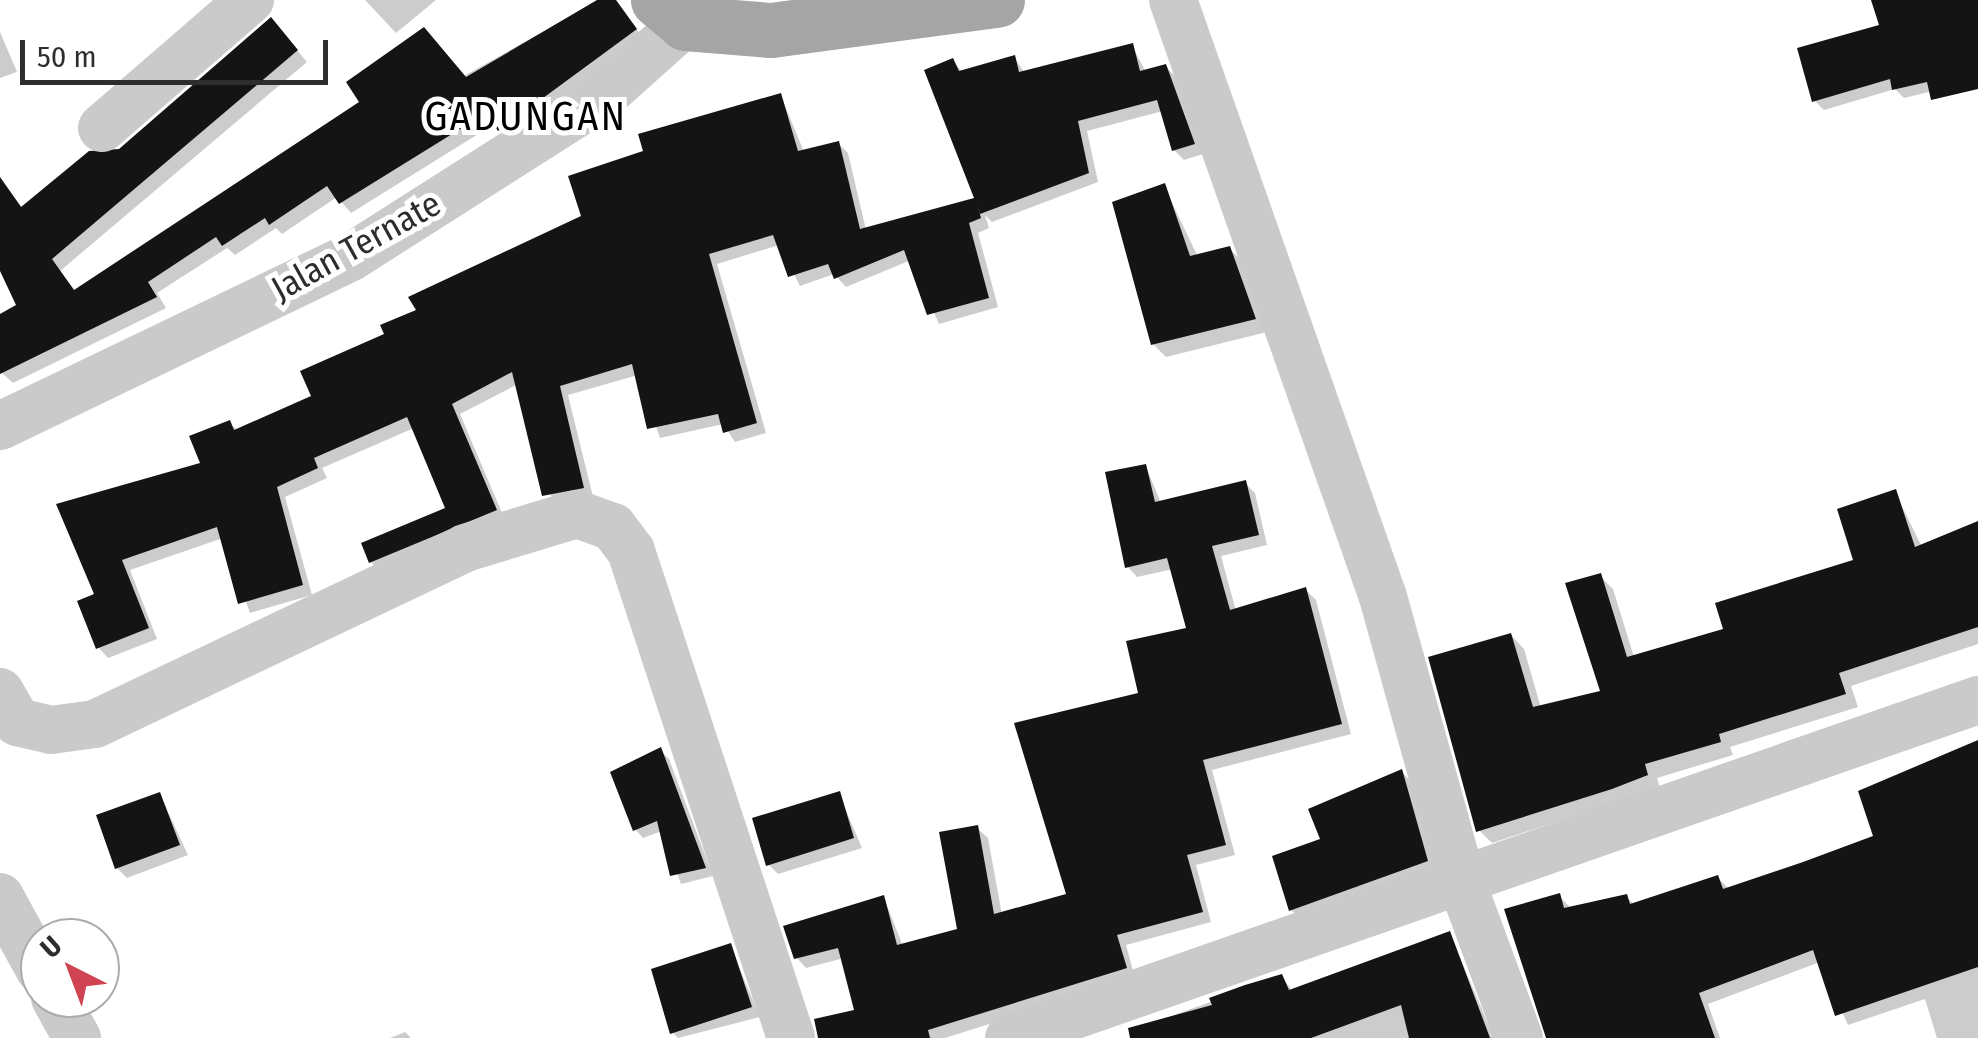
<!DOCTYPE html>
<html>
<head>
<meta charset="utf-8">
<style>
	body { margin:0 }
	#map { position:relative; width:1978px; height:1038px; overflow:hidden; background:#fff; font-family:"Fira Sans Condensed",sans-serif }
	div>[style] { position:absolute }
	.shadow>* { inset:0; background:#0003 }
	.building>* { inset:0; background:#141414 }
	.minor>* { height:48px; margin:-24px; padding:0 24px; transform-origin:24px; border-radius:24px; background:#cacaca }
	.major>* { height:55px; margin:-27.5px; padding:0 27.5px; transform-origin:27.5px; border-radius:27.5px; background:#a5a5a5 }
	span { translate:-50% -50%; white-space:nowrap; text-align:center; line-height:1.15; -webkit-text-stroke:10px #fff; paint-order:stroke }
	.street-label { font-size:35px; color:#2d2d2d }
	.quarter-label { font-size:40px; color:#000; letter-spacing:2.5px }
	.north { position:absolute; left:20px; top:918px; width:100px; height:100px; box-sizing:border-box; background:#fff; border:2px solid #ababab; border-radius:50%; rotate:318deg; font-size:28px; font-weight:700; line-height:40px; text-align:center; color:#2d2d2d }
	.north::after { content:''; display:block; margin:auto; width:35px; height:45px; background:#d04352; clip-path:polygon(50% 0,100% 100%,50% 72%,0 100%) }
	.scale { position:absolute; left:20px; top:40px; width:308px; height:45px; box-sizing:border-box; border:5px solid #2d2d2d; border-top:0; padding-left:12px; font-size:30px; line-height:35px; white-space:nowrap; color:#2d2d2d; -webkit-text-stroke:8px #fff; paint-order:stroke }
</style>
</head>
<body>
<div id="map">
	<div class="shadow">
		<div style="clip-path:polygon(365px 0,436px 0,396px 33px)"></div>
		<div style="clip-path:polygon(600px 0,616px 0,645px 41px,510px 140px,496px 123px,351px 213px,337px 197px,282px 234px,276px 228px,235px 255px,227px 248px,157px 293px,166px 308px,13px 383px,2px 373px,0 315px,28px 298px,0 257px,0 177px,23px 209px,121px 151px,281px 31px,307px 62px,60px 271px,76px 292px)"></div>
		<div style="clip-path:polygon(1874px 0,1978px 0,1978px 70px,1962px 84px,1904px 98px,1895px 89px,1824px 110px,1814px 100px,1882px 26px)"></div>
		<div style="clip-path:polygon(0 32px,17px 72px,0 78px)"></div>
		<div style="clip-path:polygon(1132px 46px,1146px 72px,1165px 66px,1175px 76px,1203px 154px,1184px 160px,1174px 150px,1163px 111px,1087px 131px,1098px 182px,992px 222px,985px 215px,989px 228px,978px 233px,998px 307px,939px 324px,911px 260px,846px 287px,834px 274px,800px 286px,779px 245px,717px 264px,766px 433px,735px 442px,723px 424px,660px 438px,638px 375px,568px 395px,593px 497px,554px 505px,518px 384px,460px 414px,505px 520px,381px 572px,371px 562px,448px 509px,414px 428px,322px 468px,327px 478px,285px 497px,312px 595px,250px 613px,223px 538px,130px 570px,157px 639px,108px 658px,99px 648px,98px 595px,60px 506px,203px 464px,229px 423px,238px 431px,314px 397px,419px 311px,584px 217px,646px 152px,781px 96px,804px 152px,838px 143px,848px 153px,866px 230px,977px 199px,952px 61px,963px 72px,1014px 57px,1025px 73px)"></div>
		<div style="clip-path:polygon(1164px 186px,1198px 257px,1230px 249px,1243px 262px,1267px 332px,1166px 357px,1153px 344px)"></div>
		<div style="clip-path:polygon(1146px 467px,1161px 503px,1245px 483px,1255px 493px,1267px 545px,1221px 556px,1236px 611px,1306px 590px,1316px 600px,1351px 734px,1212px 770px,1235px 855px,1196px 865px,1211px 922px,1126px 945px,1135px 978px,945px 1038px,824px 1038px,857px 1011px,844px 958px,806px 968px,796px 957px,884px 898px,903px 946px,960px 931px,977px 828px,988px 838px,1002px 915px,1069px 896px,1141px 695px,1190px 630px,1173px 569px,1137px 577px,1127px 566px)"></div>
		<div style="clip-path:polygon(1895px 492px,1922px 547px,1978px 524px,1978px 644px,1851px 686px,1858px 707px,1730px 747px,1733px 755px,1657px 778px,1660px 788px,1492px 843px,1479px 830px,1511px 635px,1524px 649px,1541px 708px,1604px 692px,1600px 576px,1613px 589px,1634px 657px,1726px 630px,1856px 561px)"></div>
		<div style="clip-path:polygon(660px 750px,669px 759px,713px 876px,681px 884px,662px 831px,643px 838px,635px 829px)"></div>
		<div style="clip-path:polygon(1978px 751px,1978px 1038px,1937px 1038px,1925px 999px,1848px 1025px,1820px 962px,1708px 1004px,1720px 1038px,1562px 1038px,1559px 896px,1570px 907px,1626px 897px,1635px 905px,1718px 878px,1729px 889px,1876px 838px)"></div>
		<div style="clip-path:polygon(1402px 772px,1415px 786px,1440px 875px,1305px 923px,1291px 910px)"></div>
		<div style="clip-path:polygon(839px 794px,862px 848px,778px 874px,768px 864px)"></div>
		<div style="clip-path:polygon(160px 795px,188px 855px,127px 878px,117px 868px)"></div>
		<div style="clip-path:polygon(1450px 934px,1494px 1038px,1140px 1038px,1137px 1028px,1281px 977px,1293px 991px)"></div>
		<div style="clip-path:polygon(730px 946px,760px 1017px,678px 1038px,672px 1032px)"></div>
		<div style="clip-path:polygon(405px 1032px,411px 1038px,390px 1038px)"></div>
	</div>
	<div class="building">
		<div style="clip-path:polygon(597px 0,616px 0,637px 29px,498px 131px,486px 113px,339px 204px,327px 186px,269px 225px,265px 218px,222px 246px,216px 237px,148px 282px,157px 297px,0 374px,0 314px,16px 305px,0 271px,0 177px,21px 207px,89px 151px,119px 149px,271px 17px,298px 50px,52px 259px,74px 290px,359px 102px,346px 82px,424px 27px,466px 77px)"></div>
		<div style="clip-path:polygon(1871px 0,1978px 0,1978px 89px,1931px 100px,1927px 82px,1892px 90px,1890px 79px,1812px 102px,1797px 48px,1879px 25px)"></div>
		<div style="clip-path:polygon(1133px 43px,1140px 71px,1166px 64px,1195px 144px,1172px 151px,1157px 100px,1078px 121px,1089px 173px,980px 214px,977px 204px,981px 218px,969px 223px,989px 298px,927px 315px,904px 250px,834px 279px,828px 264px,788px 277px,773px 235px,709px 254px,757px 423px,723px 433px,718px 414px,647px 429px,632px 364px,560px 386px,584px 488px,542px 496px,512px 372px,452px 404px,497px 510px,369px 563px,361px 543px,445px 508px,407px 417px,314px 458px,318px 468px,277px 487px,303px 585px,238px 604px,217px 527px,122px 560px,149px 628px,96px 649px,77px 601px,94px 594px,56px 504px,200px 463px,189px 436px,230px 420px,234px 430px,311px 396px,300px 371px,384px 334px,380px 325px,416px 310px,408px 297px,581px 216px,568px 176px,643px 151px,638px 134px,781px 93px,798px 151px,839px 141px,860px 229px,974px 198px,924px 70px,953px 58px,959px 71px,1015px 55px,1019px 72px)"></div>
		<div style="clip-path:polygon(1165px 183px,1190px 256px,1230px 246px,1256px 319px,1151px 345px,1112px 202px)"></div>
		<div style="clip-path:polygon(1146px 464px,1155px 502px,1246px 480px,1259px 535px,1212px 546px,1230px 610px,1306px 587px,1342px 724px,1203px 760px,1226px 845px,1187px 855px,1203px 912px,1117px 935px,1127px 968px,928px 1030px,930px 1038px,818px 1038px,814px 1019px,854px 1010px,838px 948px,794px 959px,783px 926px,884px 895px,897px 945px,957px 929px,939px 832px,978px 825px,994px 914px,1066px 894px,1014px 723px,1138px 693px,1126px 641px,1186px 628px,1167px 558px,1125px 568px,1105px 472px)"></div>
		<div style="clip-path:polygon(1896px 489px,1915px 547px,1978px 521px,1978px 627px,1839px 673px,1846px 694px,1719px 734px,1721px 742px,1645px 764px,1648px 775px,1612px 789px,1476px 832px,1428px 657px,1511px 633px,1533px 707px,1600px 691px,1565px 583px,1601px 573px,1627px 657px,1723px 629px,1715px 603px,1853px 560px,1837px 509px)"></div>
		<div style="clip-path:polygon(1978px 740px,1978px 967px,1835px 1016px,1813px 950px,1699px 993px,1715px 1038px,1546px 1038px,1504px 909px,1560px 893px,1564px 908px,1627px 894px,1630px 904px,1718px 875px,1723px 889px,1803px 862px,1873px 836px,1858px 791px)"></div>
		<div style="clip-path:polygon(661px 747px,706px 868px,670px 876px,657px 821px,633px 831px,610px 772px)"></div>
		<div style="clip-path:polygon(1402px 769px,1428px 861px,1289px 911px,1272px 856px,1320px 839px,1308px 809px)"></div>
		<div style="clip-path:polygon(840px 791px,854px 838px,766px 866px,752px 818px)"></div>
		<div style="clip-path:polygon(160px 792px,180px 845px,115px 869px,96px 815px)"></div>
		<div style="clip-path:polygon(1450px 931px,1490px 1038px,1409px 1038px,1401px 1005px,1311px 1038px,1130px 1038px,1128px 1028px,1212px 1005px,1209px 998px,1245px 985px,1282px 974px,1289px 990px)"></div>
		<div style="clip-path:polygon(731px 943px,752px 1007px,670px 1034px,651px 969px)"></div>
	</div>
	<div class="minor">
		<div style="left:1173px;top:0;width:633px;rotate:70.62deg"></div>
		<div style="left:1383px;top:597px;width:300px;rotate:74.5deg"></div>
		<div style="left:1463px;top:886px;width:162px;rotate:69.8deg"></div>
		<div style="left:102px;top:128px;width:196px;rotate:-40.9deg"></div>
		<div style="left:0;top:426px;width:390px;rotate:-25.7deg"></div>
		<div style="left:351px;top:257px;width:296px;rotate:-32.5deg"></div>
		<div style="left:601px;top:98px;width:113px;rotate:-41.8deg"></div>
		<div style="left:0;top:692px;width:34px;rotate:60deg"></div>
		<div style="left:17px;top:722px;width:35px;rotate:13deg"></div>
		<div style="left:51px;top:730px;width:44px;rotate:-7.8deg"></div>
		<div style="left:95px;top:724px;width:410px;rotate:-25.4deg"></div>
		<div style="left:465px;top:548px;width:117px;rotate:-16.9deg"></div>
		<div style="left:577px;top:514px;width:38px;rotate:20deg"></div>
		<div style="left:613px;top:527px;width:30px;rotate:53deg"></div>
		<div style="left:631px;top:551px;width:513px;rotate:71.81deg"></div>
		<div style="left:0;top:897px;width:83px;rotate:61.3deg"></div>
		<div style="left:55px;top:998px;width:46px;rotate:61.2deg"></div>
		<div style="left:1009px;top:1038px;width:1026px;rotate:-19.23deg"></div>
	</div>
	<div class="major">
		<div style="left:658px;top:0;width:35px;rotate:40deg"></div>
		<div style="left:685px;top:23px;width:86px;rotate:4.7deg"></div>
		<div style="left:771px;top:30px;width:228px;rotate:-7.6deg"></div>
	</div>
	<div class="street-label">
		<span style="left:356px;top:246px;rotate:-29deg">Jalan Ternate</span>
	</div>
	<div class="quarter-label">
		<span style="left:526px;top:117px">GADUNGAN</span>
	</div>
	<div class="north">U</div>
	<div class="scale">50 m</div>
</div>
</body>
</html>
